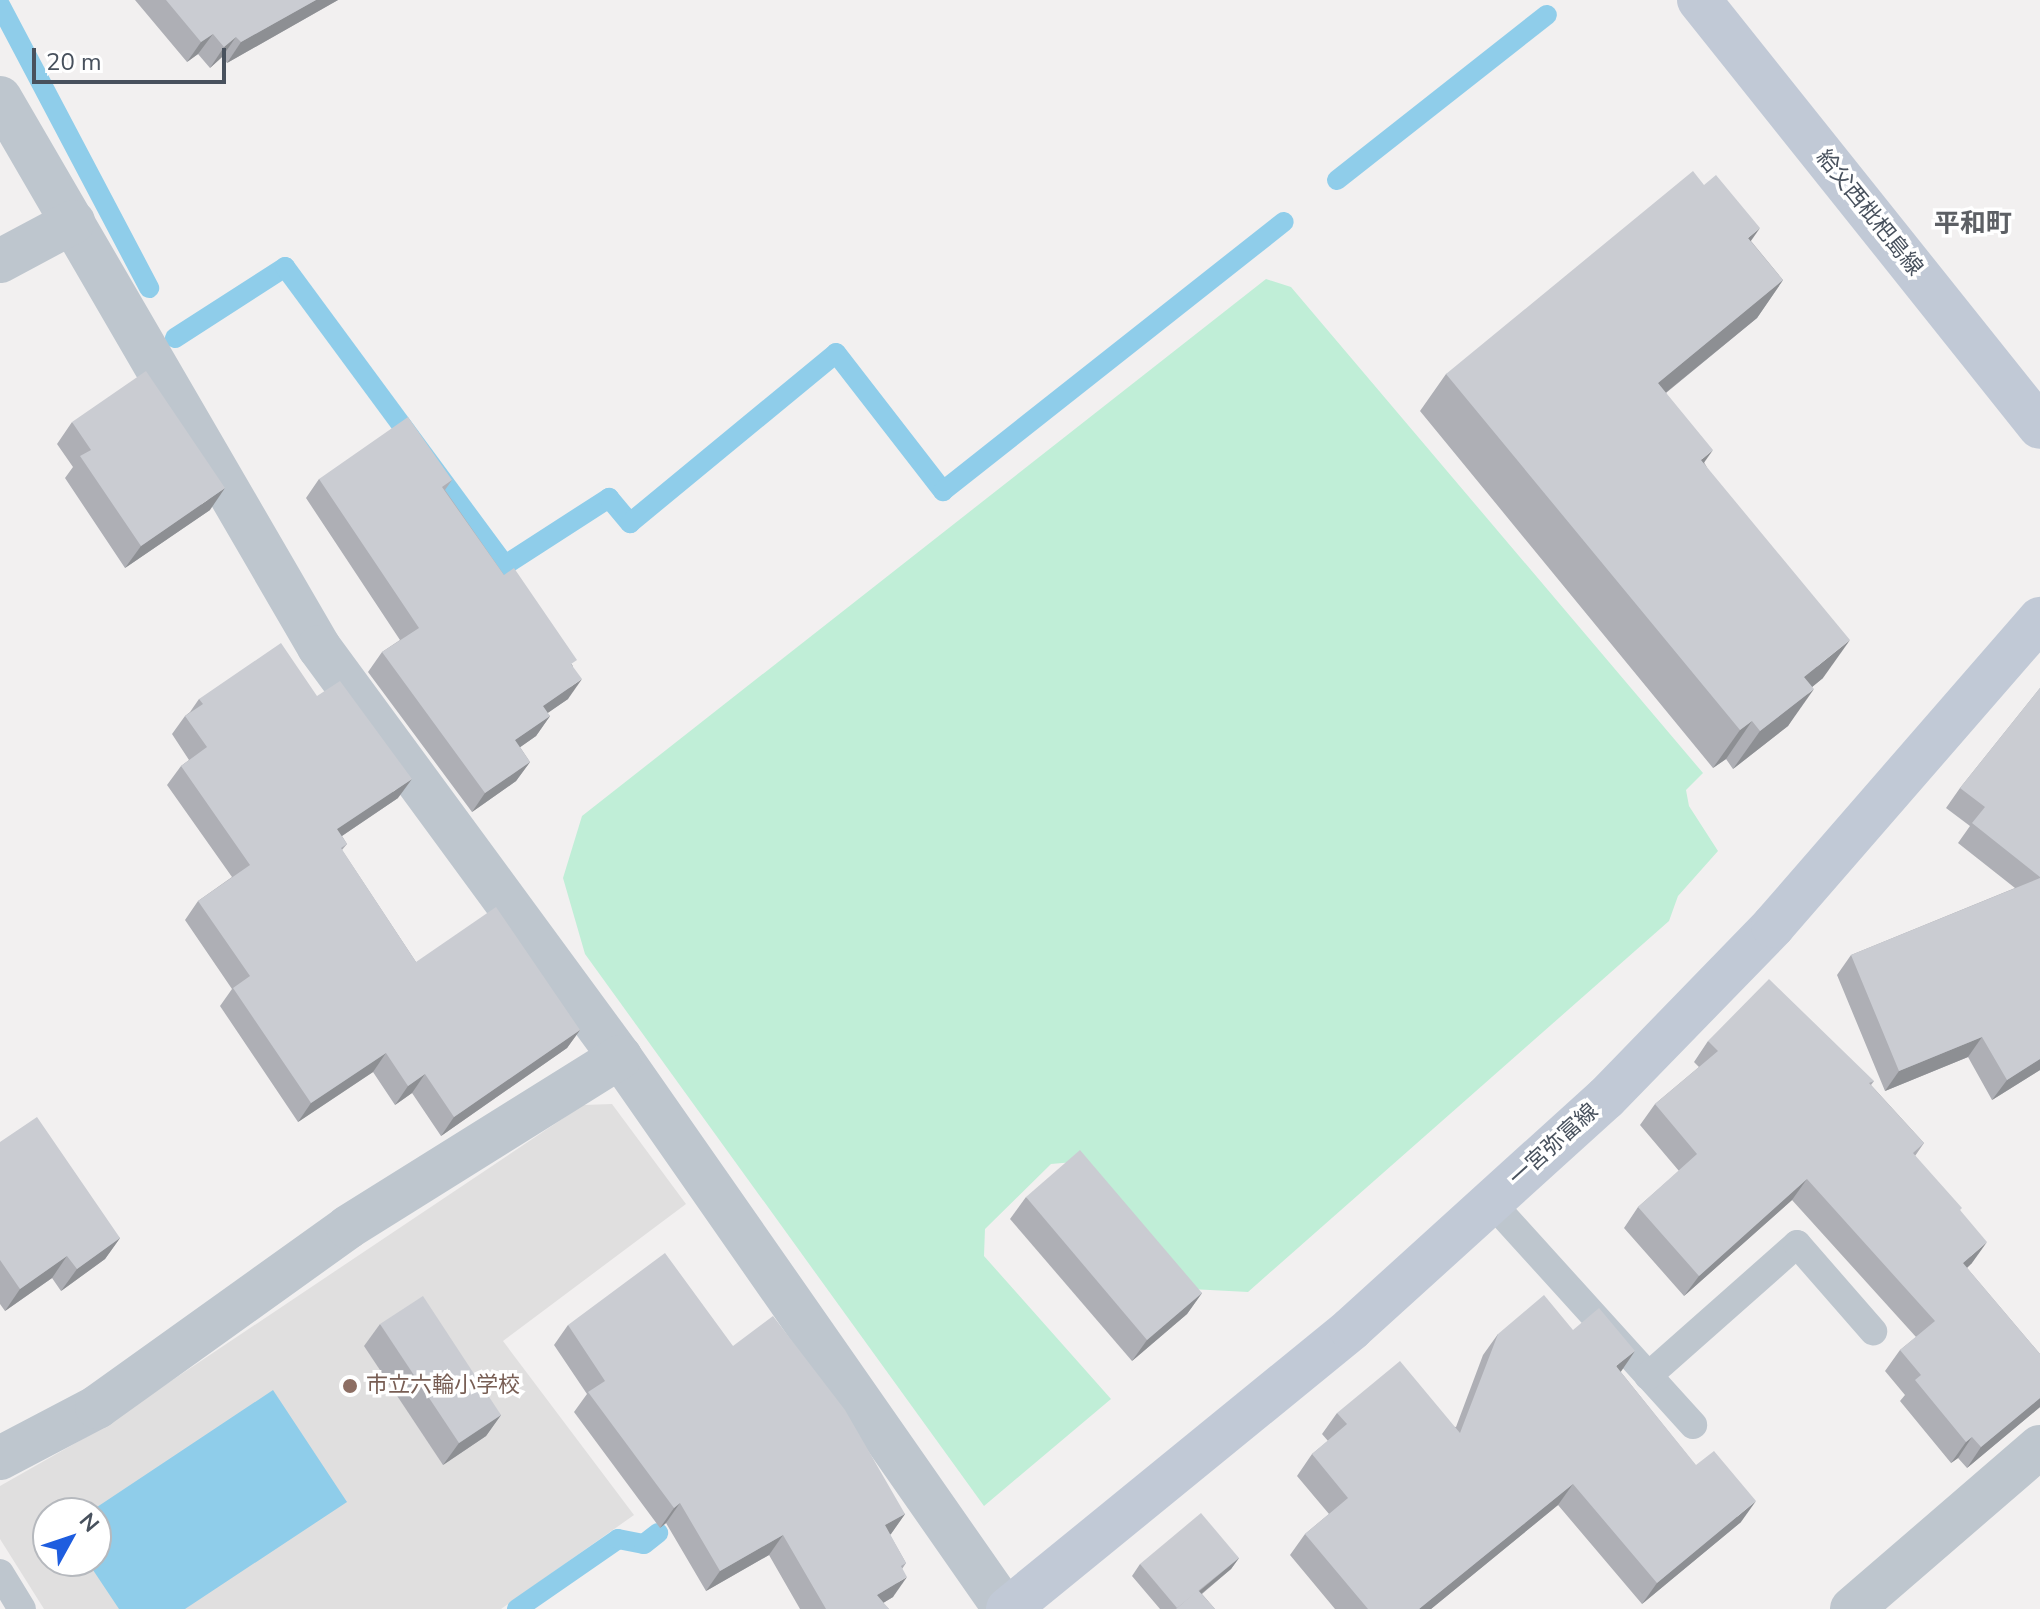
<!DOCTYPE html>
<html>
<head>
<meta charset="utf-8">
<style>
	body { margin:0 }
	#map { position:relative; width:2040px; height:1609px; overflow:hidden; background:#f2f0f0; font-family:"Nunito Sans","Noto Sans JP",sans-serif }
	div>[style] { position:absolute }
	.education>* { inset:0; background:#e0dfdf }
	.green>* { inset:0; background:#c0eed7 }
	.water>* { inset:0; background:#8fcdea }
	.stream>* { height:20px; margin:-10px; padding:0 10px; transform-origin:10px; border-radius:10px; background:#8fcdea }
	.lane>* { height:28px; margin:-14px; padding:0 14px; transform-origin:14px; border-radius:14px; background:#bec6ce }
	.street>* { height:44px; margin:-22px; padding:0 22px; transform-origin:22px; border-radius:22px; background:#bec6ce }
	.secondary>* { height:44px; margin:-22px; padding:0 22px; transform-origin:22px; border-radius:22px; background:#c1c9d6 }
	.wall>* { inset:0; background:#aeafb5 }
	.shaded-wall>* { inset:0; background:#8d8f93 }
	.building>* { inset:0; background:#caccd2 }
	.dots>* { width:22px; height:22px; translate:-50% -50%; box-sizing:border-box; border:4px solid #fff; border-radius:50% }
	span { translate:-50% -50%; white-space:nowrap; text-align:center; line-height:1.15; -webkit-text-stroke:7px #fff; paint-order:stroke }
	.street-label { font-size:22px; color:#48515d }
	.education-label { font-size:22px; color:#785e54 }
	.left { translate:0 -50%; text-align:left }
	.quarter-label { font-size:26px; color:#5d6065; font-weight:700 }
	.north { position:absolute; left:32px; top:1497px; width:80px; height:80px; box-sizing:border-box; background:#fff; border:2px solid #b6b9be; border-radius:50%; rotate:50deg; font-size:22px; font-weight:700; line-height:32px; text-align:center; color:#48515d }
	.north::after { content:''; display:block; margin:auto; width:28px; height:36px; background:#1e5ddf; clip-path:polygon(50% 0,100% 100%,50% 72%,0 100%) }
	.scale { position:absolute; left:32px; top:48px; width:194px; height:36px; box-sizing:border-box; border:4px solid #48515d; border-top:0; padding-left:10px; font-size:24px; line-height:28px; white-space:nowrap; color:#48515d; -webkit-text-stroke:6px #fff; paint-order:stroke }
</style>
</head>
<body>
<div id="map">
	<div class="education">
		<div style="clip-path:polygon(evenodd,612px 1104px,686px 1204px,503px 1341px,634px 1515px,501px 1609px,44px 1609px,0 1539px,0 1486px,95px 1432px,583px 1105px,612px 1104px,48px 1513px,96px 1513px,96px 1561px,48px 1561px,48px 1513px)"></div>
	</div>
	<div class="green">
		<div style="clip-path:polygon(1266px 279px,1291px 287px,1703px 773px,1686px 790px,1689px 806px,1718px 851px,1678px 896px,1669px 921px,1248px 1292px,1191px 1289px,1074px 1162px,1051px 1164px,985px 1229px,984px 1256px,1111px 1399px,984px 1506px,585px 954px,563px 878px,582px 816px)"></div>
	</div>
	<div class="water">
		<div style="clip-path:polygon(273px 1390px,347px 1502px,185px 1609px,119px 1609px,87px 1561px,96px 1561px,96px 1513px,88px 1513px)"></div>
	</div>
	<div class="stream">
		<div style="left:0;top:5px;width:320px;rotate:62.2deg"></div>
		<div style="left:1337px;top:180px;width:267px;rotate:-38.2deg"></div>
		<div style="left:175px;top:338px;width:131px;rotate:-32.8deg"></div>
		<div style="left:285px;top:267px;width:370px;rotate:53.6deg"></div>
		<div style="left:505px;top:565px;width:124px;rotate:-32.8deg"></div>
		<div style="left:609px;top:498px;width:33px;rotate:50deg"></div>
		<div style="left:630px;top:523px;width:267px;rotate:-39.5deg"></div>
		<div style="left:836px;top:353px;width:175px;rotate:52.2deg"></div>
		<div style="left:943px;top:491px;width:434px;rotate:-38.3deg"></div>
		<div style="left:517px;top:1609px;width:123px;rotate:-34.7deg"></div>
		<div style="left:618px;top:1539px;width:26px;rotate:11deg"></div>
		<div style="left:644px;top:1544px;width:18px;rotate:-38deg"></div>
	</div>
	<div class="lane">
		<div style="left:1491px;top:1202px;width:301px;rotate:47.8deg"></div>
		<div style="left:1648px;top:1376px;width:199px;rotate:-41.5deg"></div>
		<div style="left:1797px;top:1244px;width:116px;rotate:48.9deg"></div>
		<div style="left:0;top:1573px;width:42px;rotate:58.6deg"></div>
	</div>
	<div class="street">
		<div style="left:0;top:98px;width:635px;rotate:59.84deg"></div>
		<div style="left:319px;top:647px;width:509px;rotate:53.72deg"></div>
		<div style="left:620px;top:1057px;width:673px;rotate:55.11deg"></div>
		<div style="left:0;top:261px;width:83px;rotate:-28.1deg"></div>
		<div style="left:0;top:1458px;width:110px;rotate:-27.7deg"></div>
		<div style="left:97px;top:1407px;width:309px;rotate:-35.6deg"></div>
		<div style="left:348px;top:1227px;width:321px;rotate:-32deg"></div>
		<div style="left:1852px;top:1609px;width:248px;rotate:-40.8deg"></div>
	</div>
	<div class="secondary">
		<div style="left:1699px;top:0;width:546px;rotate:51.39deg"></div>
		<div style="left:1008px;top:1609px;width:443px;rotate:-39.2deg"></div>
		<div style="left:1351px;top:1329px;width:344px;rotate:-42.2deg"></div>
		<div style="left:1606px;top:1098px;width:240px;rotate:-45.8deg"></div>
		<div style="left:1773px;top:926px;width:407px;rotate:-49deg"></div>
	</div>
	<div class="wall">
		<div style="clip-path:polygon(135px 0,338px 0,227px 63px,222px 57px,210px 68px,198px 54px,187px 62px)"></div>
		<div style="clip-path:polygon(1751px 241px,1783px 280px,1757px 318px,1666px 393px,1823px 678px,1812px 687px,1788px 726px,1733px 769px,1726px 759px,1713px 768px,1420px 411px,1446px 374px)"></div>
		<div style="clip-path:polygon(72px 422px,210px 510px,125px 568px,65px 478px,73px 467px,57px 444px)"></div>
		<div style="clip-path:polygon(319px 479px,452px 480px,445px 490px,504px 575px,573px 666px,568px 699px,547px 713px,550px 716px,536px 736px,520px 747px,530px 762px,516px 781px,472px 812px,368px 672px,382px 652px,400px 640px,306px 498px)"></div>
		<div style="clip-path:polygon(2040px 688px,2040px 1070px,1992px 1100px,1968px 1057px,1885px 1091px,1837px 975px,1851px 955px,2015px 888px,1958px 843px,1970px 826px,1946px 808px,1960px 788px)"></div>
		<div style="clip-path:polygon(317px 696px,398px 798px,342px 836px,347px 844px,342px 850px,416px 962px,580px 1030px,567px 1048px,441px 1136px,412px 1093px,395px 1105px,373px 1072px,298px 1122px,220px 1006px,232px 989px,185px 920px,198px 901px,232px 877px,167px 785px,181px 766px,189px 760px,172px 734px,185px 716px,190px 712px,199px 699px)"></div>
		<div style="clip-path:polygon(1708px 1041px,1874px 1081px,1871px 1085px,1924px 1143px,1915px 1156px,1960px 1210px,1972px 1263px,1967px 1268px,2040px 1354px,2040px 1407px,1967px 1468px,1958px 1458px,1951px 1463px,1900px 1401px,1905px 1395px,1885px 1371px,1900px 1350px,1916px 1337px,1792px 1200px,1684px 1296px,1624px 1228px,1638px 1207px,1679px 1171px,1640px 1125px,1655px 1104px,1699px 1067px,1694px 1062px)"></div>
		<div style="clip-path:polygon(0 1142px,120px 1238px,105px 1259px,61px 1291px,52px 1278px,5px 1311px,0 1304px)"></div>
		<div style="clip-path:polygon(1026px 1197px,1202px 1293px,1187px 1314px,1132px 1361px,1010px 1219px)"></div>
		<div style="clip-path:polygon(380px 1324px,501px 1415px,486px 1436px,443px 1465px,364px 1346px)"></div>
		<div style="clip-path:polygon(568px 1325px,733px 1346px,905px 1514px,890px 1535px,906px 1563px,902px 1569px,893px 1597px,883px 1603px,889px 1609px,800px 1609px,769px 1555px,706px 1591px,666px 1523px,660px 1528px,574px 1412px,587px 1394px,554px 1345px)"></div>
		<div style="clip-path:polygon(1573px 1330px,1620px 1371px,1741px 1522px,1642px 1604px,1558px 1505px,1431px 1609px,1335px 1609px,1290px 1555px,1305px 1534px,1329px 1514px,1297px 1476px,1312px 1454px,1328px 1441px,1322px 1434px,1337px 1413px,1456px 1427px,1483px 1355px,1498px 1334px)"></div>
		<div style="clip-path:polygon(1239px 1558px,1231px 1569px,1202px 1594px,1215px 1609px,1160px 1609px,1132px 1576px,1140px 1564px)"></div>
	</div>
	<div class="shaded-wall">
		<div style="clip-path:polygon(316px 0,338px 0,227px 63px,241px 42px)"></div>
		<div style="clip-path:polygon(213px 34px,198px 54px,187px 62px,201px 42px)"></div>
		<div style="clip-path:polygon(236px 37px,222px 57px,210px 68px,224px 47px)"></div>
		<div style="clip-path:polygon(1760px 228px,1734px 265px,1748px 238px)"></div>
		<div style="clip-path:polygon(1783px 280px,1757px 318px,1631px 421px,1658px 383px)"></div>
		<div style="clip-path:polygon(1713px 450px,1686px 488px,1701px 460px)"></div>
		<div style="clip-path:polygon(225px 488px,210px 510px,125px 568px,141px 546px)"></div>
		<div style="clip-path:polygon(1850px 640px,1823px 678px,1778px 715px,1804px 677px)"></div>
		<div style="clip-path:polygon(582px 679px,568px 699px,529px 726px,543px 706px)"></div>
		<div style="clip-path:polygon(1814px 689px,1788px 726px,1733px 769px,1760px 731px)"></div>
		<div style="clip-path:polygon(550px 716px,536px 736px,502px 760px,515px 740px)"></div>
		<div style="clip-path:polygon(1752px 721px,1726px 759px,1713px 768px,1740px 730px)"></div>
		<div style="clip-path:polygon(530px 762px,516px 781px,472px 812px,485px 793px)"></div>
		<div style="clip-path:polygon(412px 779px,398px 798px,324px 848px,337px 829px)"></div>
		<div style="clip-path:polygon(580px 1030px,567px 1048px,441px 1136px,454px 1117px)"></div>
		<div style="clip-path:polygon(1982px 1037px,1968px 1057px,1885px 1091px,1899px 1071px)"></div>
		<div style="clip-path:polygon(386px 1053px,373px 1072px,298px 1122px,311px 1103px)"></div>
		<div style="clip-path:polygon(2040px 1059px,2040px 1070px,1992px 1100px,2007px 1080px)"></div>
		<div style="clip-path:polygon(425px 1074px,412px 1093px,395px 1105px,408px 1086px)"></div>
		<div style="clip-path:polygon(1807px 1179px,1792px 1200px,1684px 1296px,1699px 1276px)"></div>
		<div style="clip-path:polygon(120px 1238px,105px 1259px,61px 1291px,77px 1269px)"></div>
		<div style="clip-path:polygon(1987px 1242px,1972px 1263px,1949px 1284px,1963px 1263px)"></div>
		<div style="clip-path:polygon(67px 1256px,52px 1278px,5px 1311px,20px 1289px)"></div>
		<div style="clip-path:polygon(1202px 1293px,1187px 1314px,1132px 1361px,1147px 1340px)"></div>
		<div style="clip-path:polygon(1635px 1351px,1620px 1373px,1616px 1366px)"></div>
		<div style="clip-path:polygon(2040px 1398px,2040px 1407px,1967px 1468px,1981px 1447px)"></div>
		<div style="clip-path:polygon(501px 1415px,486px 1436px,443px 1465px,459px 1443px)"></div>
		<div style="clip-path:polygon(1972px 1437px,1958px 1458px,1951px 1463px,1966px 1442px)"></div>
		<div style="clip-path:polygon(1573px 1484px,1558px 1505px,1431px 1609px,1419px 1609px)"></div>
		<div style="clip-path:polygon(1756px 1501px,1741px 1522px,1642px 1604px,1657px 1583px)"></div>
		<div style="clip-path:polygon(680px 1503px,666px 1523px,660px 1528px,674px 1508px)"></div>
		<div style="clip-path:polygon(905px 1514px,891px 1534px,871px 1545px,885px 1525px)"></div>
		<div style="clip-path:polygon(783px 1535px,769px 1555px,706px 1591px,720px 1571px)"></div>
		<div style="clip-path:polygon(1239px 1558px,1231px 1569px,1183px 1609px,1178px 1609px)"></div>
		<div style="clip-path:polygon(907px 1577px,893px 1597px,873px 1609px,877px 1595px)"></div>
	</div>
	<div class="building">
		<div style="clip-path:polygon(166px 0,316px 0,241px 42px,236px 37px,224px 47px,213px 34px,201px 42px)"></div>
		<div style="clip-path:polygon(1693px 171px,1704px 185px,1716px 175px,1760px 228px,1748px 238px,1783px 280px,1658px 383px,1713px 450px,1701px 460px,1850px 640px,1804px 677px,1814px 689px,1760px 731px,1752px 721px,1740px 730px,1446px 374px)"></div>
		<div style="clip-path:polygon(146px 371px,225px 488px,141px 546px,80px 456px,91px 450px,72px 422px)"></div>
		<div style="clip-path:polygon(408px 417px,452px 480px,442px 487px,504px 575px,514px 568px,577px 660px,571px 664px,582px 679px,543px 706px,550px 716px,515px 740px,530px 762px,485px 793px,382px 652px,419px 628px,319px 479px)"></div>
		<div style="clip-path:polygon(281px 643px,317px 696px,340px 681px,412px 779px,337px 829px,347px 844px,341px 848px,416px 962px,496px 907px,580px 1030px,454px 1117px,425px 1074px,408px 1086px,386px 1053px,311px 1103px,233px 988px,250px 976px,198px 901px,250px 865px,181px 766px,207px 747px,185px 716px,203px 704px,199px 699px)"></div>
		<div style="clip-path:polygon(2040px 688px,2040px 877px,1972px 823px,1985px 807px,1960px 788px)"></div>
		<div style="clip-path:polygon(2040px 878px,2040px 1059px,2007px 1080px,1982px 1037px,1899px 1071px,1851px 955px)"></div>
		<div style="clip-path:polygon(1769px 979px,1874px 1081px,1869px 1083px,1924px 1143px,1913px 1153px,1962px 1208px,1960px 1210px,1987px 1242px,1963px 1263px,2040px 1354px,2040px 1398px,1981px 1447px,1972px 1437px,1966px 1442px,1915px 1380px,1921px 1375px,1900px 1350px,1935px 1321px,1807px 1179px,1699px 1276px,1638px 1207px,1697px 1154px,1655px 1104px,1718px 1051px,1708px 1041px)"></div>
		<div style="clip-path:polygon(37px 1117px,120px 1238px,77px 1269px,67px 1256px,20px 1289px,0 1260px,0 1142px)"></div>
		<div style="clip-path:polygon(1080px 1150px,1202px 1293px,1147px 1340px,1026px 1197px)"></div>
		<div style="clip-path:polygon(665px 1253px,733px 1346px,773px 1316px,845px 1410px,905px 1514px,885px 1525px,906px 1563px,901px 1566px,907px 1577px,877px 1595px,889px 1609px,826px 1609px,783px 1535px,720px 1571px,680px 1503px,674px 1508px,588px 1392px,605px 1381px,568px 1325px)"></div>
		<div style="clip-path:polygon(1544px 1295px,1573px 1330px,1599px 1308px,1635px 1351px,1616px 1366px,1696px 1465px,1714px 1451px,1756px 1501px,1657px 1583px,1573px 1484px,1419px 1609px,1368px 1609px,1305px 1534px,1348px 1498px,1312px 1454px,1347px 1424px,1337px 1413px,1400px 1361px,1460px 1433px,1498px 1334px)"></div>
		<div style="clip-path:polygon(423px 1296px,501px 1415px,459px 1443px,380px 1324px)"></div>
		<div style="clip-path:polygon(1201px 1513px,1239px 1558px,1177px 1608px,1140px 1564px)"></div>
		<div style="clip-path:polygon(1198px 1590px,1215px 1609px,1176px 1609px)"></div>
	</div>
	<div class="dots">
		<div style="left:350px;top:1386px;background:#8d6e63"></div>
	</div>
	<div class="street-label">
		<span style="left:1869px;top:213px;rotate:51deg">給父西枇杷島線</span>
		<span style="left:1554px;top:1145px;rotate:-42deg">一宮弥富線</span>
	</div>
	<div class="education-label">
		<span class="left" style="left:366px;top:1386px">市立六輪小学校</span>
	</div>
	<div class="quarter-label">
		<span style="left:1973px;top:224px">平和町</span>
	</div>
	<div class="north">N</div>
	<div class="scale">20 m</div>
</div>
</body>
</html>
